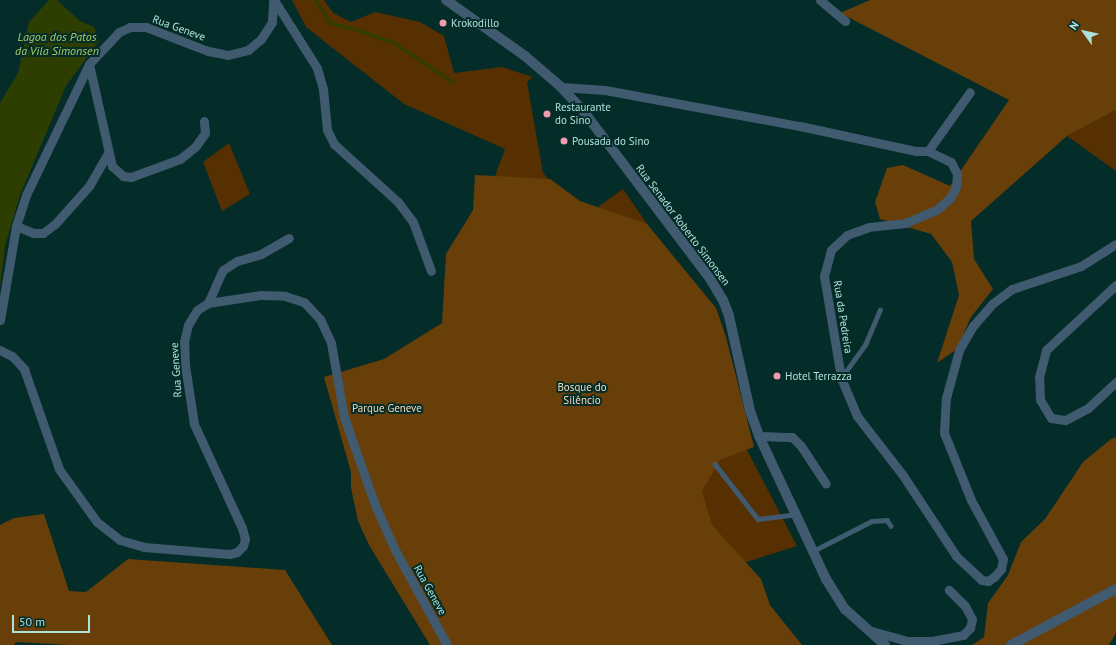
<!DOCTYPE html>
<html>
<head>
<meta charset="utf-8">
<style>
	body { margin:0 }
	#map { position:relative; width:1116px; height:645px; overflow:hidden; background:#042c28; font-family:"PT Sans",sans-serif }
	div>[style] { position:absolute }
	.green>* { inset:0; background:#563000 }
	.forest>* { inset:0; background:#683e09 }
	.water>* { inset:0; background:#2d3e00 }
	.stream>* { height:3px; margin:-1.5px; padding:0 1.5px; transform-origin:1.5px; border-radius:1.5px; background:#2d3e00 }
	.service>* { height:4.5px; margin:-2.25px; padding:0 2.25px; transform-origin:2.25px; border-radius:2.25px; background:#405a70 }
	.minor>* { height:9px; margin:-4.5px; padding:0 4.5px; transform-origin:4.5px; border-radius:4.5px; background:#405a70 }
	.tertiary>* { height:10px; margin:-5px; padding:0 5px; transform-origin:5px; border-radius:5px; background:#405a70 }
	.dots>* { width:11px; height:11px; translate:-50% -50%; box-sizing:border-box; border:2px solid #042c28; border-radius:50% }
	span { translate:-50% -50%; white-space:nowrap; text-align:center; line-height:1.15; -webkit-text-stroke:4px #042c28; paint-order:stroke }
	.poi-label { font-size:11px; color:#aee1da }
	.left { translate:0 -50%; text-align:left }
	.street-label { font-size:11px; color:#aee1da }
	.park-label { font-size:11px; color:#f9d9ba }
	.water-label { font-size:12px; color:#a9cd67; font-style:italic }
	.north { position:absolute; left:1064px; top:12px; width:40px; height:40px; -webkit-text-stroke:3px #042c28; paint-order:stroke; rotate:303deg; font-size:11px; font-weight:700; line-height:16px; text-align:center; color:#aee1da }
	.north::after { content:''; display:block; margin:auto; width:14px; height:18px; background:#aee1da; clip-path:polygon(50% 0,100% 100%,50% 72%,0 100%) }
	.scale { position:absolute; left:12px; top:615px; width:78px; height:18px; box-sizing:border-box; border:2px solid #aee1da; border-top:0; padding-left:5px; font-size:12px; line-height:14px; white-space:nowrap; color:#aee1da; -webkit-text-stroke:3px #042c28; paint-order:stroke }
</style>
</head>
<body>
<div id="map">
	<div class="green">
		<div style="clip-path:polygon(292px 0,324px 0,333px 13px,351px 22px,375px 12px,420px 22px,444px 36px,454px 73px,502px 67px,533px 77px,527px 82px,543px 173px,584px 217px,623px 189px,705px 308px,746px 448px,797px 546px,516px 635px,460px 310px,496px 173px,505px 149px,404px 104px,306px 27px)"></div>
		<div style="clip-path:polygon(1116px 110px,1116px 171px,1067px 136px)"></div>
		<div style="clip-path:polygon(229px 143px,250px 194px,222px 211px,203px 162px)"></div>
	</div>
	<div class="forest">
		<div style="clip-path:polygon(870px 0,1116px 0,1116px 110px,1067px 136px,971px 221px,974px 259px,993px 289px,971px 317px,957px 349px,937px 363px,959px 295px,952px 262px,931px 234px,880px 219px,875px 202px,887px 168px,903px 165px,950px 186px,1009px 100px,840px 13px)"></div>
		<div style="clip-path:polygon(475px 175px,550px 179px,580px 201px,647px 224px,716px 308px,726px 337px,754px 447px,720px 460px,702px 491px,712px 525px,761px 579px,770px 605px,802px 645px,430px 645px,369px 545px,358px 521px,351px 488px,351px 472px,324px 377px,384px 359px,442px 323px,446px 254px,473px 210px)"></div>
		<div style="clip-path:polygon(1116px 437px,1116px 633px,1109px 645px,972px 645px,984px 637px,988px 603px,1008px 575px,1021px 542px,1045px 519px,1083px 462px,1111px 439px)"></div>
		<div style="clip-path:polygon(44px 514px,69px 591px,86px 592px,128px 559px,285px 570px,332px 645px,71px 645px,16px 642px,14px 645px,0 645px,0 525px,14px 518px)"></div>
	</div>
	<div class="water">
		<div style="clip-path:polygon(49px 0,57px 0,80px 21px,94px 27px,99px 41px,66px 86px,20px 195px,5px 246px,0 286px,0 103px,18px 73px,29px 22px)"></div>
	</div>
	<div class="stream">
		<div style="left:315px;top:0;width:27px;rotate:57deg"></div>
		<div style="left:330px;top:23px;width:32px;rotate:14deg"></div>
		<div style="left:361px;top:31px;width:35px;rotate:20deg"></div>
		<div style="left:394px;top:43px;width:71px;rotate:33.5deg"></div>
	</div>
	<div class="service">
		<div style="left:841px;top:378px;width:41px;rotate:-54deg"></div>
		<div style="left:865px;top:345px;width:38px;rotate:-67deg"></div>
		<div style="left:715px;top:464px;width:70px;rotate:52deg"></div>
		<div style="left:758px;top:519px;width:38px;rotate:-7deg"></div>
		<div style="left:813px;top:551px;width:66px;rotate:-27deg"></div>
		<div style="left:872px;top:521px;width:15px;rotate:-4deg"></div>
		<div style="left:887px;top:520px;width:7px;rotate:56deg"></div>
	</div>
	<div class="minor">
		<div style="left:274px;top:0;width:80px;rotate:57.7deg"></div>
		<div style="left:317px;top:68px;width:22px;rotate:74deg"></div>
		<div style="left:323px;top:89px;width:41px;rotate:84.4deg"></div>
		<div style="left:327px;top:130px;width:16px;rotate:63deg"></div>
		<div style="left:334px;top:144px;width:86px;rotate:42.2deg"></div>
		<div style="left:398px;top:202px;width:25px;rotate:53deg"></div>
		<div style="left:413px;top:222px;width:52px;rotate:69.8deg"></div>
		<div style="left:820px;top:0;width:33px;rotate:40deg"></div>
		<div style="left:89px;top:64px;width:105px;rotate:77.3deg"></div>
		<div style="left:112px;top:166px;width:15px;rotate:42deg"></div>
		<div style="left:123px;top:176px;width:8px;rotate:7deg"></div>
		<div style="left:131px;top:177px;width:52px;rotate:-20.2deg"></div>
		<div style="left:180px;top:159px;width:19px;rotate:-39deg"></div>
		<div style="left:195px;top:147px;width:17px;rotate:-54deg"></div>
		<div style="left:205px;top:133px;width:12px;rotate:-95deg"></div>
		<div style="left:561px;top:87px;width:44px;rotate:3.9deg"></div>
		<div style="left:605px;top:90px;width:198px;rotate:10.5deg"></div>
		<div style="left:800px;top:126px;width:119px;rotate:12.2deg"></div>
		<div style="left:916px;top:151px;width:12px"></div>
		<div style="left:928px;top:151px;width:25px;rotate:26deg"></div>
		<div style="left:951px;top:162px;width:13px;rotate:63deg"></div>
		<div style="left:957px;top:174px;width:13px;rotate:94deg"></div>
		<div style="left:956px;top:187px;width:13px;rotate:119deg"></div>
		<div style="left:950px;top:198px;width:18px;rotate:139deg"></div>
		<div style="left:936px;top:210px;width:33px;rotate:157deg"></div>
		<div style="left:906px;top:223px;width:37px;rotate:174deg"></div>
		<div style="left:869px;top:227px;width:23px;rotate:160deg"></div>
		<div style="left:847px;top:235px;width:22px;rotate:137deg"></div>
		<div style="left:831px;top:250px;width:27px;rotate:105deg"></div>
		<div style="left:824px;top:276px;width:103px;rotate:80.5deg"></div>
		<div style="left:841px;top:378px;width:41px;rotate:67.2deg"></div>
		<div style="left:857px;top:416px;width:73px;rotate:52.2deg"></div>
		<div style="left:902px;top:474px;width:98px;rotate:56.6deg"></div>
		<div style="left:956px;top:556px;width:35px;rotate:43deg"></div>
		<div style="left:982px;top:580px;width:6px;rotate:9deg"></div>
		<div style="left:988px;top:581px;width:7px;rotate:-34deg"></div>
		<div style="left:994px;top:577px;width:11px;rotate:-49deg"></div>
		<div style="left:1001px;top:569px;width:10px;rotate:-79deg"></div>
		<div style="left:1003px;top:559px;width:67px;rotate:-118.5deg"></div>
		<div style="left:971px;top:500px;width:72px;rotate:-111.9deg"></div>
		<div style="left:944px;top:433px;width:35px;rotate:-87deg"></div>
		<div style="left:946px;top:398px;width:50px;rotate:-74.8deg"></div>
		<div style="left:959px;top:350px;width:28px;rotate:-60deg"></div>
		<div style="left:973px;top:326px;width:29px;rotate:-49deg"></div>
		<div style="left:992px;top:304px;width:25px;rotate:-37deg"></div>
		<div style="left:1012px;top:289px;width:73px;rotate:-18.4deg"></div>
		<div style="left:1081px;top:266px;width:41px;rotate:-32.2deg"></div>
		<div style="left:928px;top:151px;width:72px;rotate:-54.6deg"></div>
		<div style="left:16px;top:226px;width:18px;rotate:22deg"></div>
		<div style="left:33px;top:233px;width:10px"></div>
		<div style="left:43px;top:233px;width:15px;rotate:-37deg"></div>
		<div style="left:55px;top:224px;width:51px;rotate:-48.2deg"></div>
		<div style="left:89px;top:186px;width:39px;rotate:-60deg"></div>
		<div style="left:208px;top:303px;width:36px;rotate:-66deg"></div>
		<div style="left:223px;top:270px;width:17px;rotate:-33deg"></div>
		<div style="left:237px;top:261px;width:25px;rotate:-16deg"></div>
		<div style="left:261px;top:254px;width:32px;rotate:-30deg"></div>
		<div style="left:0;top:320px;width:95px;rotate:-80.3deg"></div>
		<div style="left:16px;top:226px;width:33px;rotate:-72deg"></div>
		<div style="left:26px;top:195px;width:145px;rotate:-64.3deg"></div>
		<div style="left:89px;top:64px;width:44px;rotate:-46.8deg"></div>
		<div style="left:119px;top:32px;width:12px;rotate:-24deg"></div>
		<div style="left:130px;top:27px;width:16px"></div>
		<div style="left:146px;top:27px;width:66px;rotate:21.2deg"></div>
		<div style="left:208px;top:51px;width:20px;rotate:11deg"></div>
		<div style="left:228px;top:55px;width:21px;rotate:-14deg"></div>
		<div style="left:248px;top:50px;width:17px;rotate:-40deg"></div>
		<div style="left:261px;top:39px;width:20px;rotate:-57deg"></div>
		<div style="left:272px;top:22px;width:22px;rotate:-87deg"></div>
		<div style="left:0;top:350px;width:13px;rotate:27deg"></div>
		<div style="left:12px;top:356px;width:18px;rotate:47deg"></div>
		<div style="left:24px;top:369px;width:106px;rotate:70.7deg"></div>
		<div style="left:59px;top:469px;width:65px;rotate:54.4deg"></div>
		<div style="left:97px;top:522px;width:29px;rotate:38deg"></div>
		<div style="left:120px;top:540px;width:25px;rotate:16deg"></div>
		<div style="left:144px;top:547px;width:86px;rotate:4.7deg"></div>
		<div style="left:230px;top:554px;width:7px;rotate:-16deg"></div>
		<div style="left:237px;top:552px;width:8px;rotate:-45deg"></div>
		<div style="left:243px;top:546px;width:7px;rotate:-74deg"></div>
		<div style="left:245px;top:539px;width:11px;rotate:-105deg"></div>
		<div style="left:242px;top:528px;width:115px;rotate:-114.8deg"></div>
		<div style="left:194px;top:424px;width:60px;rotate:-98.7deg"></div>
		<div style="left:185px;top:365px;width:23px;rotate:-92deg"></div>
		<div style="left:184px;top:342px;width:17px;rotate:-77deg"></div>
		<div style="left:188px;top:325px;width:17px;rotate:-59deg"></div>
		<div style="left:197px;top:310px;width:13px;rotate:-32deg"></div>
		<div style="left:208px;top:303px;width:54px;rotate:-8.6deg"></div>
		<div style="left:261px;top:295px;width:24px;rotate:2deg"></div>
		<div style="left:285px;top:296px;width:20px;rotate:18deg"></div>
		<div style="left:304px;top:302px;width:23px;rotate:47deg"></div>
		<div style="left:320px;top:319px;width:26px;rotate:65deg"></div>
		<div style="left:331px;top:343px;width:75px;rotate:80deg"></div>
		<div style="left:344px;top:417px;width:93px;rotate:70.6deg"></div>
		<div style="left:375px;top:505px;width:49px;rotate:66deg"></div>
		<div style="left:395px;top:550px;width:108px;rotate:61.3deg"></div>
		<div style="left:1116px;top:382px;width:38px;rotate:137deg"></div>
		<div style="left:1088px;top:408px;width:26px;rotate:152deg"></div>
		<div style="left:1065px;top:420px;width:14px;rotate:-172deg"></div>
		<div style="left:1051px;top:418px;width:21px;rotate:-121deg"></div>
		<div style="left:1040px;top:400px;width:23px;rotate:-92deg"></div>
		<div style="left:1039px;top:377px;width:28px;rotate:-75deg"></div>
		<div style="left:1046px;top:350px;width:96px;rotate:-42.9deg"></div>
		<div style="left:759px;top:436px;width:33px;rotate:2deg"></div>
		<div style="left:792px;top:437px;width:13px;rotate:45deg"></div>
		<div style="left:801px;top:446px;width:45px;rotate:56.7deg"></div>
		<div style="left:868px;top:630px;width:41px;rotate:15.8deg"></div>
		<div style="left:907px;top:641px;width:25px"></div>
		<div style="left:932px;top:641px;width:32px;rotate:-11deg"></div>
		<div style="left:963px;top:635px;width:10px;rotate:-45deg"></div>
		<div style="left:970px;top:628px;width:9px;rotate:-77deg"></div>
		<div style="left:972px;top:619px;width:15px;rotate:-118deg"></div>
		<div style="left:965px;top:606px;width:23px;rotate:-135deg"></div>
	</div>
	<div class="tertiary">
		<div style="left:446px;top:0;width:97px;rotate:35.3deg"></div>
		<div style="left:525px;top:56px;width:48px;rotate:40.7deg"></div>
		<div style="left:561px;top:87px;width:34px;rotate:47deg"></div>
		<div style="left:584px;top:112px;width:207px;rotate:52.9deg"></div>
		<div style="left:709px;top:277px;width:27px;rotate:59deg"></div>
		<div style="left:723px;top:300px;width:17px;rotate:69deg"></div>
		<div style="left:729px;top:316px;width:97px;rotate:77.5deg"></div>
		<div style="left:750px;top:411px;width:27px;rotate:70deg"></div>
		<div style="left:759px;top:436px;width:158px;rotate:64.9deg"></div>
		<div style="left:826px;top:579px;width:36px;rotate:58deg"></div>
		<div style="left:845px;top:609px;width:54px;rotate:42deg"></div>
		<div style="left:1011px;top:645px;width:119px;rotate:-28.1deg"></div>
	</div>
	<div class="dots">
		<div style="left:443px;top:23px;background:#f29aae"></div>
		<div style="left:547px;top:114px;background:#f29aae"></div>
		<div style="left:564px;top:141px;background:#f29aae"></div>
		<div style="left:777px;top:376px;background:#f29aae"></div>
	</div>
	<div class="poi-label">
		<span class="left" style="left:451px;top:23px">Krokodillo</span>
		<span class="left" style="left:555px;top:114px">Restaurante<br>do Sino</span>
		<span class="left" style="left:572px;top:141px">Pousada do Sino</span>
		<span class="left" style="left:785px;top:376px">Hotel Terrazza</span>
	</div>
	<div class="street-label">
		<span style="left:179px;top:28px;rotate:20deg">Rua Geneve</span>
		<span style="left:683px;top:225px;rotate:53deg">Rua Senador Roberto Simonsen</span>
		<span style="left:843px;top:317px;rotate:81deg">Rua da Pedreira</span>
		<span style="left:176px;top:370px;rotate:-94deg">Rua Geneve</span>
		<span style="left:430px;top:590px;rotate:61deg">Rua Geneve</span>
	</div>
	<div class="park-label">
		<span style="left:582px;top:394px">Bosque do<br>Silêncio</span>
		<span style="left:387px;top:408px">Parque Geneve</span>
	</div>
	<div class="water-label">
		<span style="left:57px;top:44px">Lagoa dos Patos<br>da Vila Simonsen</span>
	</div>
	<div class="north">N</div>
	<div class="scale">50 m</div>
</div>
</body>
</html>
